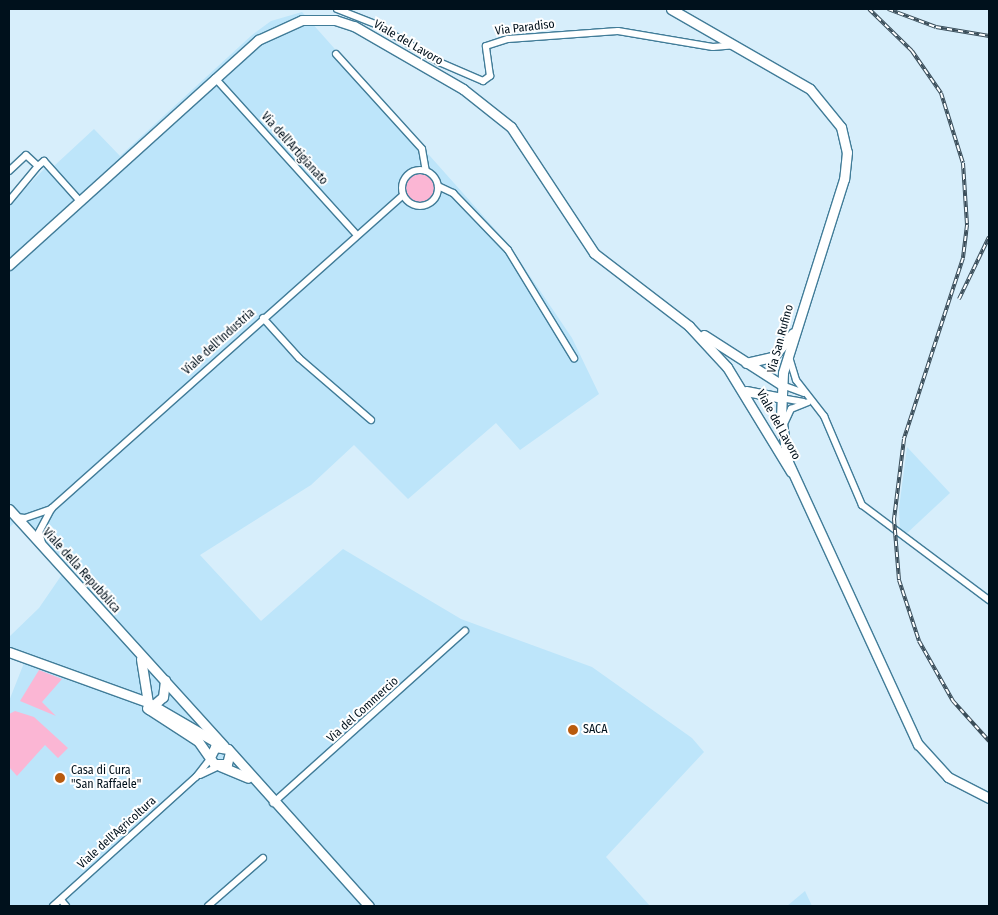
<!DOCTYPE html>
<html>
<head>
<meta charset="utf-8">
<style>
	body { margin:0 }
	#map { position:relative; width:998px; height:915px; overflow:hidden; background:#d7eefb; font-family:"Fira Sans Condensed",sans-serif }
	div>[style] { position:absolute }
	.built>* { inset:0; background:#bde5fa }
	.green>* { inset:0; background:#fbb6d4 }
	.round { border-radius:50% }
	.roads { filter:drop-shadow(1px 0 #417c98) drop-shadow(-1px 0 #417c98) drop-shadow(0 1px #417c98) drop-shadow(0 -1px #417c98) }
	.minor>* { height:6px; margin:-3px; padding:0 3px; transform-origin:3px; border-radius:3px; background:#fff }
	.minor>.ring { margin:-3px; padding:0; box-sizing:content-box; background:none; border:6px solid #fff; border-radius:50% }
	.tertiary>* { height:9px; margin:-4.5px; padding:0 4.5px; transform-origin:4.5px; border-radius:4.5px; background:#fff }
	.secondary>* { height:9px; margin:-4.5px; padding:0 4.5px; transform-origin:4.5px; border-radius:4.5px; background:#fff }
	.rail>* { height:4px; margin-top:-2px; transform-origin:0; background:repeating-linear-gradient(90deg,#fff 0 5.5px,#3a4d59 0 11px); box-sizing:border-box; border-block:1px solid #3a4d59 }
	.dots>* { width:14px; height:14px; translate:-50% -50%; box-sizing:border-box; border:2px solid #fff; border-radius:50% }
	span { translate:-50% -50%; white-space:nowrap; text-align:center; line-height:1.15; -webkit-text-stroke:4px #fff; paint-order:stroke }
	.street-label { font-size:12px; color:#00111c }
	.poi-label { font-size:12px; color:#00111c }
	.left { translate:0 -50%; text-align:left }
	.frame { position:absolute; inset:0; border:10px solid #00111c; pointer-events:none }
</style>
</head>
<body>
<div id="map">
	<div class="built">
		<div style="clip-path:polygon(302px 12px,509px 245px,572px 338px,599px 394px,520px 450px,496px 423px,408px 499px,354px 445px,311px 485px,200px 555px,261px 621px,343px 549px,461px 619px,592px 667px,692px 738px,704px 752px,606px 857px,650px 906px,9px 906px,9px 701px,24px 663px,9px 657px,9px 637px,39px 608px,63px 573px,16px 521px,9px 528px,9px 205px,50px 163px,54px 166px,94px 129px,120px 156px,252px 35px,271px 21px)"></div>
		<div style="clip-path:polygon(907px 447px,950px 493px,905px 535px,900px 531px,899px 508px)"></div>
		<div style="clip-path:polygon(805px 891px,812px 906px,787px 906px)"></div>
	</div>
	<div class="green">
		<div class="round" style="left:406px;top:174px;width:28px;height:28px"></div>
		<div style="clip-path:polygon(39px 670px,62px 679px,42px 702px,56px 716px,20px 701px)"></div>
		<div style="clip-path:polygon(15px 711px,34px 717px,68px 748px,58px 758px,45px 745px,17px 776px,9px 767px,9px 714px)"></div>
	</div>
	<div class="roads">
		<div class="minor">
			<div style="left:337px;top:9px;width:41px;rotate:21.5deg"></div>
			<div style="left:375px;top:24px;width:74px;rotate:30.7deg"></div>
			<div style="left:439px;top:62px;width:48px;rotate:23.4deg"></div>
			<div style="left:483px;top:81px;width:9px;rotate:-36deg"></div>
			<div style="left:490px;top:76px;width:30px;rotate:-98deg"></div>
			<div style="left:486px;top:46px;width:23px;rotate:-18deg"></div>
			<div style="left:508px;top:39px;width:110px;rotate:-4.2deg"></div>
			<div style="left:618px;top:31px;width:96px;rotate:9.6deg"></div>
			<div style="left:713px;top:47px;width:21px;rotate:-5deg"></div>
			<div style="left:336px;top:54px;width:128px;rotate:47.8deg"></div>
			<div style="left:422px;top:149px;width:22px;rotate:80deg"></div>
			<div style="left:215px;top:78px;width:210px;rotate:47.9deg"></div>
			<div class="ring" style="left:402px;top:170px;width:30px;height:30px"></div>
			<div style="left:9px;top:171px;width:23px;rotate:-43deg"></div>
			<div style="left:26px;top:155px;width:16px;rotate:43deg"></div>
			<div style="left:38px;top:166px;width:8px;rotate:-40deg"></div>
			<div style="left:44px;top:161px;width:52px;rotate:48.1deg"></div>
			<div style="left:438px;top:186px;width:17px;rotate:25deg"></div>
			<div style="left:453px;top:193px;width:79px;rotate:46deg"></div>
			<div style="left:508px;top:250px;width:127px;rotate:58.6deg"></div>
			<div style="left:9px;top:201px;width:45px;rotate:-50.4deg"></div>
			<div style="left:263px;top:318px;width:54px;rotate:48deg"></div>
			<div style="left:299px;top:358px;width:95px;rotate:40.7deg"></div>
			<div style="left:789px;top:357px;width:24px;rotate:73deg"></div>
			<div style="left:796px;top:380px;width:46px;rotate:52.1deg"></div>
			<div style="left:824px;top:416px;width:97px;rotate:66.9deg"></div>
			<div style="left:862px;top:505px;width:159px;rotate:36.8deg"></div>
			<div style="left:782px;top:385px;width:23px;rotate:20deg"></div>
			<div style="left:781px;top:398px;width:23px;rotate:10deg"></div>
			<div style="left:784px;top:424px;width:17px;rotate:-65deg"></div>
			<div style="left:791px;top:409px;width:18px;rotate:-22deg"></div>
			<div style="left:16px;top:517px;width:9px;rotate:6deg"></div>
			<div style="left:25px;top:518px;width:28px;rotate:-19deg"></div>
			<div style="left:42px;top:543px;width:11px;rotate:-105deg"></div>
			<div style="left:39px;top:532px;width:27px;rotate:-62deg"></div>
			<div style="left:52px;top:508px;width:470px;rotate:-41.7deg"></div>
			<div style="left:200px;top:775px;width:21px;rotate:-25deg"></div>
			<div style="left:273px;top:803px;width:258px;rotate:-41.9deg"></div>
			<div style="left:61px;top:900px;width:8px;rotate:50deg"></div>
			<div style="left:53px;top:906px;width:193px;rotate:-42.1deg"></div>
			<div style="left:196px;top:777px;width:23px;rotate:-52deg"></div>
			<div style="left:208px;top:906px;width:73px;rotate:-41.1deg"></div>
		</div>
		<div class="tertiary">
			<div style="left:9px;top:265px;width:336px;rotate:-42.1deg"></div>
			<div style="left:258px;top:40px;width:48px;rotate:-24.4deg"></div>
			<div style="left:302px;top:20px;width:33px"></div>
			<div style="left:335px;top:20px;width:20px;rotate:18deg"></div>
			<div style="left:354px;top:26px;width:126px;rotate:30deg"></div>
			<div style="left:463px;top:89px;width:61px;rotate:38.4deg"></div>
			<div style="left:511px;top:127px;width:151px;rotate:56.6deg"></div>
			<div style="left:594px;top:253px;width:120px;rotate:37.5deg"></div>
			<div style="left:689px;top:326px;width:56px;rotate:47.2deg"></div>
			<div style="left:727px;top:367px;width:123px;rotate:58.6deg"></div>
			<div style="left:704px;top:335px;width:93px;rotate:32.7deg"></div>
			<div style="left:746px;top:363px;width:28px;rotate:-13deg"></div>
			<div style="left:773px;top:357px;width:31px;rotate:-50deg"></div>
			<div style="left:746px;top:391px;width:36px;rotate:11deg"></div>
			<div style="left:9px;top:509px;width:320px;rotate:47.8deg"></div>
			<div style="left:141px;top:659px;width:51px;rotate:80.9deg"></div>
			<div style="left:149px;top:709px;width:18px;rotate:-41deg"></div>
			<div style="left:163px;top:697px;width:17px;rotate:-83deg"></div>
		</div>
		<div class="secondary">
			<div style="left:671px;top:9px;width:160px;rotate:29.9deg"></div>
			<div style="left:810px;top:89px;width:49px;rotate:50.8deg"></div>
			<div style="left:841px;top:127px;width:26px;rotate:77deg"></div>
			<div style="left:847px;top:152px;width:27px;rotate:96deg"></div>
			<div style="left:844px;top:179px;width:203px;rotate:107.5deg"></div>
			<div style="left:783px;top:373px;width:44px;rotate:92.6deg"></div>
			<div style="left:781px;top:417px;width:46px;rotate:81.2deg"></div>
			<div style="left:788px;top:462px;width:311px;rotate:65.3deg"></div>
			<div style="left:918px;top:744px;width:45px;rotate:47.7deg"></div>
			<div style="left:948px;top:777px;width:46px;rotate:27.1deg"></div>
			<div style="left:9px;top:652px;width:147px;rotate:19.9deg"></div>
			<div style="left:147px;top:702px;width:86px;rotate:30.2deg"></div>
			<div style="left:147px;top:708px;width:61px;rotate:32.9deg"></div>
			<div style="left:198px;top:741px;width:28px;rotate:55deg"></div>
			<div style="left:214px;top:764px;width:13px"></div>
			<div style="left:227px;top:764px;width:12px;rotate:-76deg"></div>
			<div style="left:210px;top:757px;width:11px;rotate:-63deg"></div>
			<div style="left:215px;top:747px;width:13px;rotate:9deg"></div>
			<div style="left:228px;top:749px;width:211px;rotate:48.1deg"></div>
			<div style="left:220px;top:766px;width:30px;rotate:23deg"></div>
		</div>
	</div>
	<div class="rail">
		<div style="left:869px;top:9px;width:60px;rotate:44.3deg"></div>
		<div style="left:912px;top:51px;width:51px;rotate:55.4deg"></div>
		<div style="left:941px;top:93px;width:73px;rotate:72.6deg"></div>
		<div style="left:963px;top:163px;width:62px;rotate:86.3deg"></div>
		<div style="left:967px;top:225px;width:33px;rotate:97deg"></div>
		<div style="left:963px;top:258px;width:190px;rotate:108.1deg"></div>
		<div style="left:904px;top:439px;width:81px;rotate:97.1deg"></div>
		<div style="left:894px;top:519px;width:61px;rotate:85.3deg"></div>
		<div style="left:899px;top:580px;width:64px;rotate:71.8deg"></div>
		<div style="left:919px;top:641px;width:69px;rotate:60.5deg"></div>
		<div style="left:953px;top:701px;width:54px;rotate:48deg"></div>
		<div style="left:888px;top:9px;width:51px;rotate:20.6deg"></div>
		<div style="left:936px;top:27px;width:54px;rotate:9.6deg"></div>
		<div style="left:959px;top:299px;width:69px;rotate:-64.2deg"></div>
	</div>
	<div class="dots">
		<div style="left:573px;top:730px;background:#b95b0e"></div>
		<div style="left:60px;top:778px;background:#b95b0e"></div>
	</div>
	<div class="street-label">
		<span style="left:525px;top:28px;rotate:-7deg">Via Paradiso</span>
		<span style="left:408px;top:43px;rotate:30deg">Viale del Lavoro</span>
		<span style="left:294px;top:149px;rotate:48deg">Via dell'Artigianato</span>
		<span style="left:781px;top:339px;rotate:-75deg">Via San Rufino</span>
		<span style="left:219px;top:342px;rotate:-42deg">Viale dell'Industria</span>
		<span style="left:778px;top:425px;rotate:61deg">Viale del Lavoro</span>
		<span style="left:81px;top:571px;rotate:48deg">Viale della Repubblica</span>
		<span style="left:363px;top:710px;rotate:-42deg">Via del Commercio</span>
		<span style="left:117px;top:833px;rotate:-42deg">Viale dell'Agricoltura</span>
	</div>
	<div class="poi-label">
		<span class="left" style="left:583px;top:730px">SACA</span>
		<span class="left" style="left:71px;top:778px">Casa di Cura<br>"San Raffaele"</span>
	</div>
	<div class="frame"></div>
</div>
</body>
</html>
